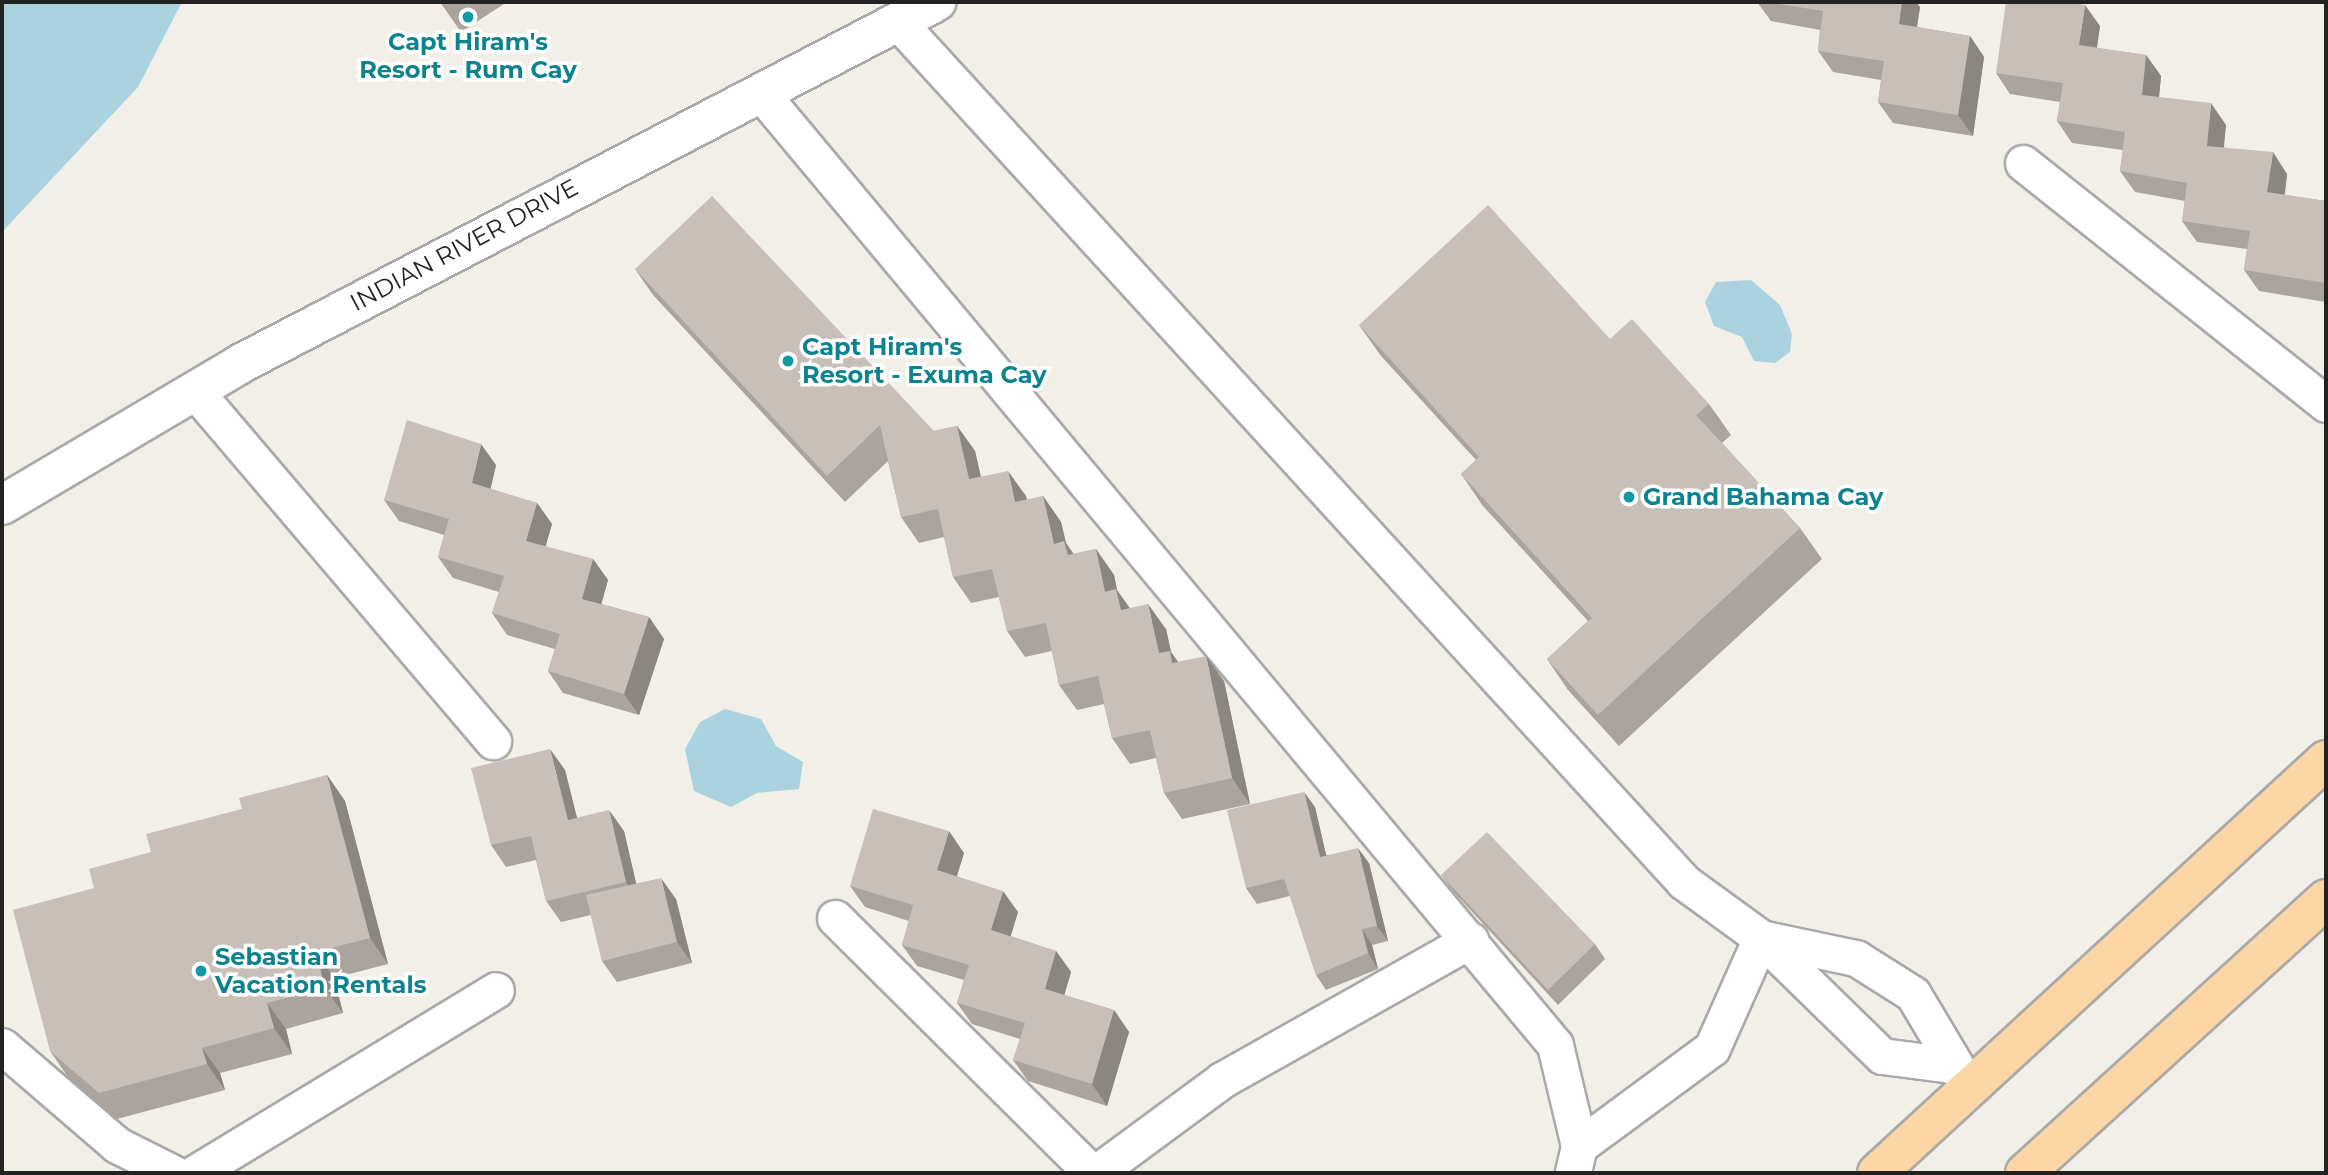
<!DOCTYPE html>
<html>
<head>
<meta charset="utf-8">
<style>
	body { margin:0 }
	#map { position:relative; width:2328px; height:1175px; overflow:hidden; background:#f2efe9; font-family:Montserrat,sans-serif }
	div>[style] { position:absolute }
	.water>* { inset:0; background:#aad3df }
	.roads { filter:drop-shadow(2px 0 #a9a9a9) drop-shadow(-2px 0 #a9a9a9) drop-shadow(0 2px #a9a9a9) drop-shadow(0 -2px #a9a9a9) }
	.service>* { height:35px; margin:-17.5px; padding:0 17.5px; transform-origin:17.5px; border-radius:17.5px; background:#fff }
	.tertiary>* { height:38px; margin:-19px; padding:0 19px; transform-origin:19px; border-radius:19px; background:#fff }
	.primary>* { height:38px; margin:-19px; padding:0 19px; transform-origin:19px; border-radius:19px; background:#fcd6a4 }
	.wall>* { inset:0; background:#aba49e }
	.shaded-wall>* { inset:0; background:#8b8681 }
	.building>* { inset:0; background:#c7bfb8 }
	.dots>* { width:19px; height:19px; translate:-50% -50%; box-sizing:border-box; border:4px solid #fff; border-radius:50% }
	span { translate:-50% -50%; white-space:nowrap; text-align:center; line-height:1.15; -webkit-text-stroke:7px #fff; paint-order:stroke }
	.culture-label { font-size:24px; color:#0d838f; font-weight:700 }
	.left { translate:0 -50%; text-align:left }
	.street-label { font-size:24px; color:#222 }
	.frame { position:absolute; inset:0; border:4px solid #222; pointer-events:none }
</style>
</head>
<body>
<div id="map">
	<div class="water">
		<div style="clip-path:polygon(2px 2px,182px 2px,138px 87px,2px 232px)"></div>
		<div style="clip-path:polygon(1751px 280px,1780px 305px,1792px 334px,1790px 352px,1775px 363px,1754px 361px,1742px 337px,1714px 326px,1705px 302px,1716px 282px)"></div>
		<div style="clip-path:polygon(725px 709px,761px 719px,776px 746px,803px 762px,799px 789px,757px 793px,731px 807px,694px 791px,685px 749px,700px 722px)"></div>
	</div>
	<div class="roads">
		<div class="service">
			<div style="left:898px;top:22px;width:1165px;rotate:47.57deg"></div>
			<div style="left:1684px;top:882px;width:95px;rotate:36deg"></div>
			<div style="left:1761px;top:938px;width:169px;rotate:44.3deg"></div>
			<div style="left:1882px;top:1056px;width:70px;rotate:7.4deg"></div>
			<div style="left:760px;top:92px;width:1241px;rotate:50.16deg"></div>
			<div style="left:1555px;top:1045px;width:104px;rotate:76.6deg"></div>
			<div style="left:1579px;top:1146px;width:28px;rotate:103deg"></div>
			<div style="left:2023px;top:163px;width:387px;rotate:38.5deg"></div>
			<div style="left:195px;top:391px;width:460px;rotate:49.6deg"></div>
			<div style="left:835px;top:918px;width:362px;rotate:44.8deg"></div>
			<div style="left:1761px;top:938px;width:97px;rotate:11.9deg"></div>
			<div style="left:1856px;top:958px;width:67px;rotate:32.3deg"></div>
			<div style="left:1913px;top:994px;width:98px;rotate:59.2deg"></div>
			<div style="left:2px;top:1046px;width:152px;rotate:40.7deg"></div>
			<div style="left:117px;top:1145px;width:63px;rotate:26.6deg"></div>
			<div style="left:1579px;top:1146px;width:165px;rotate:-36.4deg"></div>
			<div style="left:1712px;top:1048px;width:120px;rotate:-66deg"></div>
			<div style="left:195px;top:1173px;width:352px;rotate:-31.3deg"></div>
			<div style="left:1096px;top:1173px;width:157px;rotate:-36.4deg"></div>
			<div style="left:1222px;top:1080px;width:285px;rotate:-29.4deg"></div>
		</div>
		<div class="tertiary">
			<div style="left:2px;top:505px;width:277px;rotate:-30.6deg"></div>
			<div style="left:240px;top:364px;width:785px;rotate:-27.48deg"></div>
		</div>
		<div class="primary">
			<div style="left:1877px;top:1173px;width:610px;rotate:-42.61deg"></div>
			<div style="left:2025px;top:1173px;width:407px;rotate:-42.3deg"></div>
		</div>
	</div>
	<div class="wall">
		<div style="clip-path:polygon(440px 2px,507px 2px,461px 32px)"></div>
		<div style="clip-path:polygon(1757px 2px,1916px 2px,1920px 7px,1917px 27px,1970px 36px,1984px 57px,1973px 136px,1893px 123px,1878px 102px,1881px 80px,1833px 72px,1818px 51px,1820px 30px,1771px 21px)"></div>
		<div style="clip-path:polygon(2100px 26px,2097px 48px,2146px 55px,2161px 76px,2159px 97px,2226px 125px,2223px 147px,2287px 174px,2285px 195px,2326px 201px,2326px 302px,2259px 291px,2244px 270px,2247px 249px,2197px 242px,2182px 221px,2185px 201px,2135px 192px,2120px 171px,2123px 150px,2072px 143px,2057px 121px,2060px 102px,2010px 94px,1996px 73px)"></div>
		<div style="clip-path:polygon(635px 269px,934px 431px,957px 426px,975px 451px,981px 477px,1026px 496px,1027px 500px,1043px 496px,1061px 522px,1066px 543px,1073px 554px,1096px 549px,1114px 575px,1117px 590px,1130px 608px,1166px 629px,1171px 652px,1178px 662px,1224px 681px,1250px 804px,1182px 819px,1164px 793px,1156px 758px,1130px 764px,1112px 738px,1104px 704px,1077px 710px,1059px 685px,1052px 651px,1025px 657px,1007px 631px,999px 597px,971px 603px,953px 577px,944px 537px,919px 543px,901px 517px,888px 461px,845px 502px,653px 295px)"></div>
		<div style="clip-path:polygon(1359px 325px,1610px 339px,1709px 404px,1731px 435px,1722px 443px,1800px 528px,1822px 559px,1619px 746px,1568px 690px,1547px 659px,1588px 621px,1483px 506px,1461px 474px,1476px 460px,1381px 356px)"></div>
		<div style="clip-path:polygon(496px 465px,490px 489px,537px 503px,552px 524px,545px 547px,593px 559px,608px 580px,601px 604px,649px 617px,664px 639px,639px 715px,563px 693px,548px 671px,555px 649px,507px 635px,492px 613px,499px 592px,453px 578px,438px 557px,444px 535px,399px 521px,384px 500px)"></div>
		<div style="clip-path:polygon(565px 770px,577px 818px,624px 831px,636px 884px,676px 899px,692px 963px,617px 982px,602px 961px,591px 915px,561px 922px,546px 901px,536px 860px,506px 867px,491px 845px)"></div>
		<div style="clip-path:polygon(327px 775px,345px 801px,388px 964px,334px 978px,343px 1013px,286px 1029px,292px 1054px,220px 1073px,225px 1090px,117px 1119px,68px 1077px,50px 1051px,94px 888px,151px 852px,242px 809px)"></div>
		<div style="clip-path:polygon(1315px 807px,1326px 855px,1369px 863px,1388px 941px,1372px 945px,1378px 969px,1326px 990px,1316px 975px,1290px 896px,1257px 904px,1246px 888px)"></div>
		<div style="clip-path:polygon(964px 853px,957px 876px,1018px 912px,1010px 936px,1056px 951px,1071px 972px,1064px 995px,1114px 1010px,1129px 1032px,1107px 1106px,1028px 1081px,1013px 1060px,1020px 1039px,972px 1024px,957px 1003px,964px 980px,917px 966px,902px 945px,909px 921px,865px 907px,850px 886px)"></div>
		<div style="clip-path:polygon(1441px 875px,1595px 944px,1605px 959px,1558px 1005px,1452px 890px)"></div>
	</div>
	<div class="shaded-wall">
		<div style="clip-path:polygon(1902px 2px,1916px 2px,1920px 7px,1914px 46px,1899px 24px)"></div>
		<div style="clip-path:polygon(2085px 5px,2100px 26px,2094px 67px,2079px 45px)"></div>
		<div style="clip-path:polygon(1970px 36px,1984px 57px,1973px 136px,1958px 115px)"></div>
		<div style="clip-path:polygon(2146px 55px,2161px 76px,2157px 117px,2142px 95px)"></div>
		<div style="clip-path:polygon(2211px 103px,2226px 125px,2222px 167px,2207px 146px)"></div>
		<div style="clip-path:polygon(2273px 152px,2287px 174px,2282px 213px,2267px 192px)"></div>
		<div style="clip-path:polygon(957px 426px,975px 451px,987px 505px,969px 479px)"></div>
		<div style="clip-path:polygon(481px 444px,496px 465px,487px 505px,472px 483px)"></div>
		<div style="clip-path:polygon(1008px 471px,1026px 496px,1033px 528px,1015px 502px)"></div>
		<div style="clip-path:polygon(1043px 496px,1061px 522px,1066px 543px,1082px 566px,1054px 544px)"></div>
		<div style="clip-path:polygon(537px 503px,552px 524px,541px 563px,526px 541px)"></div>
		<div style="clip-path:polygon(1096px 549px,1114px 575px,1117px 590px,1134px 615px,1139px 636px,1105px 592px)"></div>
		<div style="clip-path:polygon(593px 559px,608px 580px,597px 620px,582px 599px)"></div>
		<div style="clip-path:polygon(1148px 604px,1166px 629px,1171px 652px,1188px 676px,1159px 653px)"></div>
		<div style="clip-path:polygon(649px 617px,664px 639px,639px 715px,624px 694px)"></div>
		<div style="clip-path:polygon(1206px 656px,1224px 681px,1250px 804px,1232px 778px)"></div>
		<div style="clip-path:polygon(550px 749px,565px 770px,583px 842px,568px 820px)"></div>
		<div style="clip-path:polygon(327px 775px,345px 801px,388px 964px,370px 938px)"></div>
		<div style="clip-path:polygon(1304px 792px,1315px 807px,1330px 872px,1320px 857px)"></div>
		<div style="clip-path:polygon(609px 810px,624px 831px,641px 904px,626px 882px)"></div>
		<div style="clip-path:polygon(949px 831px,964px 853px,952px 891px,937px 870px)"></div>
		<div style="clip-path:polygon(1358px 848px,1369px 863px,1388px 941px,1377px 926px)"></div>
		<div style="clip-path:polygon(661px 878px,676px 899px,692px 963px,677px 942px)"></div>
		<div style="clip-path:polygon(1003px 891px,1018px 912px,1006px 952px,991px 930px)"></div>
		<div style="clip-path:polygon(1362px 929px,1372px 945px,1378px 969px,1368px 953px)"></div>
		<div style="clip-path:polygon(1056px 951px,1071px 972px,1060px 1010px,1045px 989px)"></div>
		<div style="clip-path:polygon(316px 952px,334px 978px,343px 1013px,325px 988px)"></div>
		<div style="clip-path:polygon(267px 1003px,286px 1029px,292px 1054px,274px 1028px)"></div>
		<div style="clip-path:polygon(1114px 1010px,1129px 1032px,1107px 1106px,1092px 1084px)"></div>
		<div style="clip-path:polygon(202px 1048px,220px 1073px,225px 1090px,207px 1064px)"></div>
	</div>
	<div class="building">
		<div style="clip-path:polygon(1766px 2px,1902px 2px,1899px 24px,1970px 36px,1958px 115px,1878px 102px,1884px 61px,1818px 51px,1823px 11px)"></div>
		<div style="clip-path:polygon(2006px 2px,2066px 2px,2085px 5px,2079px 45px,2146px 55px,2142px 95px,2211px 103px,2207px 146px,2273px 152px,2267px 192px,2326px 201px,2326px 283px,2244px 270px,2250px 231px,2182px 221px,2187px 183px,2120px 171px,2125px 132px,2057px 121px,2063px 83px,1996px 73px)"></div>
		<div style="clip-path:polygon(712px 196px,934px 431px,957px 426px,969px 479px,1008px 471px,1015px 502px,1043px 496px,1054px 544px,1064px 541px,1068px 555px,1096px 549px,1105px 592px,1116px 589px,1121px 610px,1148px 604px,1159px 653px,1170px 651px,1172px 663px,1206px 656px,1232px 778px,1164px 793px,1150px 730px,1112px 738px,1098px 676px,1059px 685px,1046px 623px,1007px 631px,992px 569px,953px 577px,938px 509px,901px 517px,880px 425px,827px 476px,635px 269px)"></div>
		<div style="clip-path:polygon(1488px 205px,1610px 339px,1632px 319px,1709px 404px,1696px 415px,1800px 528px,1598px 715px,1547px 659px,1592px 618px,1461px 474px,1479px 457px,1359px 325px)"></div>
		<div style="clip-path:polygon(407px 420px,481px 444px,472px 483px,537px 503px,526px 541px,593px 559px,582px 599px,649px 617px,624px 694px,548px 671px,560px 634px,492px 613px,504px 576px,438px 557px,449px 519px,384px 500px)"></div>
		<div style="clip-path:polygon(550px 749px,568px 820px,609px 810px,626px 882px,546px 901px,531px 836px,491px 845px,471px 768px)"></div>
		<div style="clip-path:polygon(327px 775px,370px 938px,316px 952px,325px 988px,267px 1003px,274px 1028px,202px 1048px,207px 1064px,99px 1093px,50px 1051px,13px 910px,94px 888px,89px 869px,151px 852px,146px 834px,242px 809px,239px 798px)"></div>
		<div style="clip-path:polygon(1304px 792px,1320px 857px,1358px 848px,1377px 926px,1362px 929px,1368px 953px,1316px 975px,1284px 879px,1246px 888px,1227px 810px)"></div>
		<div style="clip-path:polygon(873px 809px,949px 831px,937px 870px,1003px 891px,991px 930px,1056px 951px,1045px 989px,1114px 1010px,1092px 1084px,1013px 1060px,1025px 1023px,957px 1003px,969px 965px,902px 945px,913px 905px,850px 886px)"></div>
		<div style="clip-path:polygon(1487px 832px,1595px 944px,1548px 990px,1441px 875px)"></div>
		<div style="clip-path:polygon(661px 878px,677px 942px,602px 961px,586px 895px)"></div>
	</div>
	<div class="dots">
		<div style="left:468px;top:17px;background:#0f9aa8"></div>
		<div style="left:788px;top:361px;background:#0f9aa8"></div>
		<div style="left:1629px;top:497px;background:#0f9aa8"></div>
		<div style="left:201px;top:971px;background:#0f9aa8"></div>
	</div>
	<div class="culture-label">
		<span style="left:468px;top:56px">Capt Hiram's<br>Resort - Rum Cay</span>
		<span class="left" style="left:802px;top:361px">Capt Hiram's<br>Resort - Exuma Cay</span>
		<span class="left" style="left:1643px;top:497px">Grand Bahama Cay</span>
		<span class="left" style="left:215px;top:971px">Sebastian<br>Vacation Rentals</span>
	</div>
	<div class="street-label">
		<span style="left:464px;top:245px;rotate:-28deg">INDIAN RIVER DRIVE</span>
	</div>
	<div class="frame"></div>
</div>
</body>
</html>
